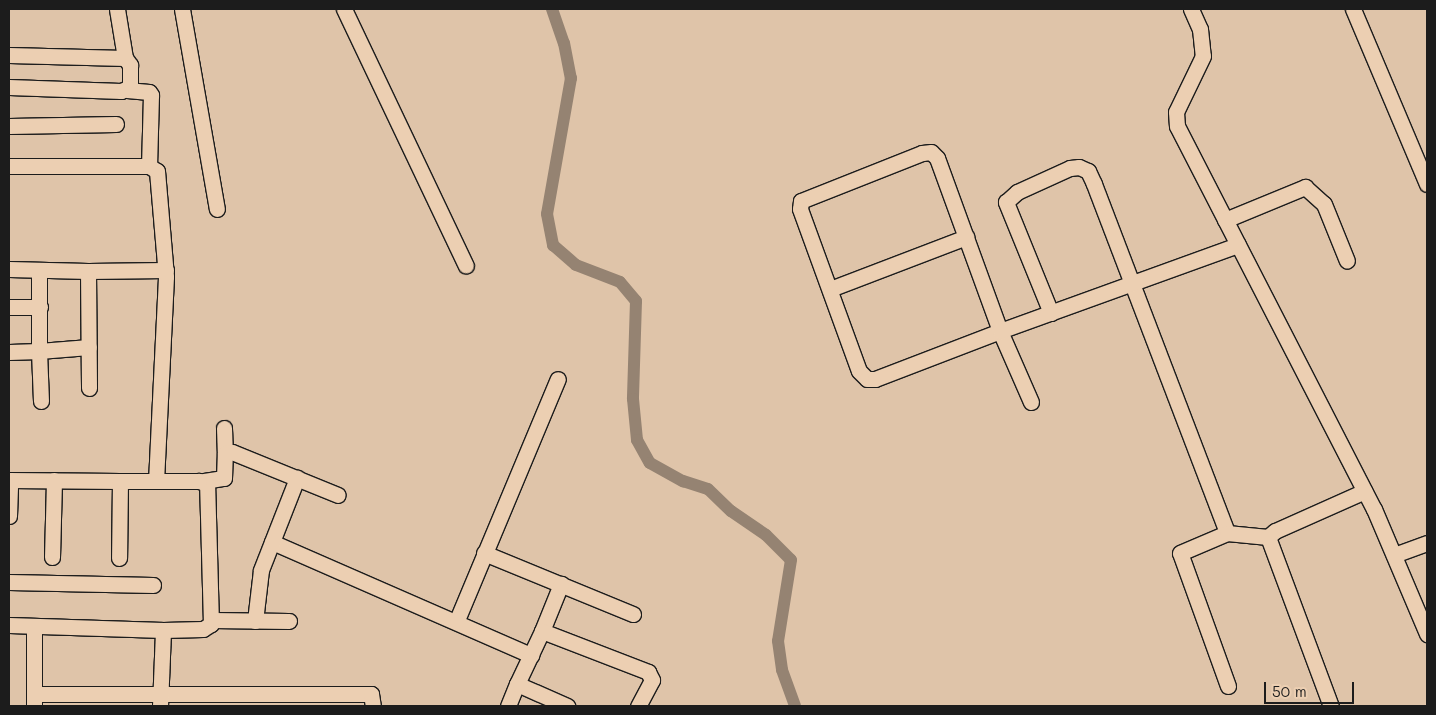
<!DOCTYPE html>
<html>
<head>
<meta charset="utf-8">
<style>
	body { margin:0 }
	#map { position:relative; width:1436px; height:715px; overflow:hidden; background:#dfc4a9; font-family:Mali,sans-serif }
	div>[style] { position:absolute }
	.canal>* { height:12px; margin:-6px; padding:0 6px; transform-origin:6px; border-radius:6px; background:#958372 }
	.roads { filter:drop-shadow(1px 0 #1c1c1c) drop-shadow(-1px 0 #1c1c1c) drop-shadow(0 1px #1c1c1c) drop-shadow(0 -1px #1c1c1c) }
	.minor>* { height:15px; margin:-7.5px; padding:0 7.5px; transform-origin:7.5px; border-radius:7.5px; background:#eccfb2 }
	span { translate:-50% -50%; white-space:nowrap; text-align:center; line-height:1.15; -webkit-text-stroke:4.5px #eccfb2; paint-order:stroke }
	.frame { position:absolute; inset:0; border:10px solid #1c1c1c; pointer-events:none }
	.scale { position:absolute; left:1264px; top:682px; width:90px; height:22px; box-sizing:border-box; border:2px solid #1c1c1c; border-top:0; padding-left:6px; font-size:15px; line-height:18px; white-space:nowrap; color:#1c1c1c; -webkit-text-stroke:4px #eccfb2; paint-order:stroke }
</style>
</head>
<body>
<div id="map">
	<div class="canal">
		<div style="left:552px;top:9px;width:36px;rotate:71deg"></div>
		<div style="left:564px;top:43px;width:36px;rotate:79deg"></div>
		<div style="left:571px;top:78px;width:138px;rotate:100deg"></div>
		<div style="left:547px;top:214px;width:32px;rotate:79deg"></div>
		<div style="left:553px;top:245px;width:30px;rotate:41deg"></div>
		<div style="left:576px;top:265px;width:47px;rotate:21.1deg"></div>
		<div style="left:620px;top:282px;width:25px;rotate:50deg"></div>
		<div style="left:636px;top:301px;width:98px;rotate:91.8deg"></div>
		<div style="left:633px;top:399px;width:41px;rotate:84.4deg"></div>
		<div style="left:637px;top:440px;width:26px;rotate:61deg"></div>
		<div style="left:650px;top:463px;width:38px;rotate:29deg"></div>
		<div style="left:683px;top:481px;width:26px;rotate:18deg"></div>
		<div style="left:708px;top:489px;width:32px;rotate:44deg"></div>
		<div style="left:731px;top:511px;width:42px;rotate:34.4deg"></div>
		<div style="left:766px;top:535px;width:35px;rotate:45deg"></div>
		<div style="left:791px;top:560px;width:82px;rotate:99.1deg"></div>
		<div style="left:778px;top:641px;width:29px;rotate:82deg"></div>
		<div style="left:782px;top:670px;width:38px;rotate:70deg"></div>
	</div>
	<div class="roads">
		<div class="minor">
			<div style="left:117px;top:9px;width:50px;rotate:80.7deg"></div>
			<div style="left:182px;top:9px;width:203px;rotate:80.1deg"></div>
			<div style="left:344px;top:9px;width:284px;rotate:64.6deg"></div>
			<div style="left:1191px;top:9px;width:22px;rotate:66deg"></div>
			<div style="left:1200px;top:29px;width:27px;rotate:84deg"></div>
			<div style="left:1203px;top:56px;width:62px;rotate:115.7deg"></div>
			<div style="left:1176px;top:112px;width:14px;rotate:86deg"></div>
			<div style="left:1177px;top:126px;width:431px;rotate:62.8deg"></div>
			<div style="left:1374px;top:509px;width:136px;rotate:67deg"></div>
			<div style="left:1353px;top:9px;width:190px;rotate:67.1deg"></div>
			<div style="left:9px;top:55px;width:116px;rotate:1.5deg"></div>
			<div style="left:125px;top:58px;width:9px;rotate:54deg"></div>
			<div style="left:130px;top:65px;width:22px;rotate:90deg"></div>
			<div style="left:130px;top:87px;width:10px;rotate:156deg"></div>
			<div style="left:121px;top:91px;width:112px;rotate:-178deg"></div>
			<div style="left:127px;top:90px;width:22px;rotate:5deg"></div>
			<div style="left:149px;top:92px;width:4px;rotate:56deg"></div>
			<div style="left:151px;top:95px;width:71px;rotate:91.6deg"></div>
			<div style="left:9px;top:126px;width:107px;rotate:-1.1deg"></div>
			<div style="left:9px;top:166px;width:140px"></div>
			<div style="left:149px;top:166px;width:9px;rotate:32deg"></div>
			<div style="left:157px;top:171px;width:106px;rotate:85.1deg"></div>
			<div style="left:166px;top:277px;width:204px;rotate:92.8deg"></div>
			<div style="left:1225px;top:220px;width:87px;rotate:-22.4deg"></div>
			<div style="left:1305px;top:187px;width:25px;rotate:42deg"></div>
			<div style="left:1324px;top:204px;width:61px;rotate:68deg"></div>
			<div style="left:9px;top:269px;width:79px;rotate:1.5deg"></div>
			<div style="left:88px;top:271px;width:117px;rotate:89.5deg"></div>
			<div style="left:88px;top:271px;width:78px;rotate:-0.7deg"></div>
			<div style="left:830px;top:289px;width:146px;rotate:-20.9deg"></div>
			<div style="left:9px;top:307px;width:31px"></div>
			<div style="left:1051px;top:313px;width:120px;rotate:-112.1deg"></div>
			<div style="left:1006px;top:202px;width:15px;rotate:-42deg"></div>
			<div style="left:1017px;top:192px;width:58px;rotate:-24.4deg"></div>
			<div style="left:1070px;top:168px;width:9px;rotate:-6deg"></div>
			<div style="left:1079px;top:167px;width:10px;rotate:24deg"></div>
			<div style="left:1088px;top:171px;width:14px;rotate:65deg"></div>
			<div style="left:1094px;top:184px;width:373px;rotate:69.1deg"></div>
			<div style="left:9px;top:352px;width:30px;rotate:-2deg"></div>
			<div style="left:39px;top:351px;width:81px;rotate:-90deg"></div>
			<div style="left:41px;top:401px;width:50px;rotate:-92.3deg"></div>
			<div style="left:39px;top:351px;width:50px;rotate:-4.6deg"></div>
			<div style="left:1031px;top:402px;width:77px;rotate:-113.6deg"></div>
			<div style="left:1000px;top:331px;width:184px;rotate:-110deg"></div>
			<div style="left:937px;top:158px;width:8px;rotate:-135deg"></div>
			<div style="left:931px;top:152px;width:9px;rotate:174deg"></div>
			<div style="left:922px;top:153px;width:130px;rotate:158.4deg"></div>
			<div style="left:801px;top:201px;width:8px;rotate:97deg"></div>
			<div style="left:800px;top:209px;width:172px;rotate:70deg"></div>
			<div style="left:859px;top:371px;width:11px;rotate:45deg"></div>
			<div style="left:867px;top:379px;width:8px"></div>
			<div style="left:875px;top:379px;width:134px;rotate:-21deg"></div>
			<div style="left:1000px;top:331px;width:253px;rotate:-19.9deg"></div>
			<div style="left:224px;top:428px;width:25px;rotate:88deg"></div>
			<div style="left:9px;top:480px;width:111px;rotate:0.5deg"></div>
			<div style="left:120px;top:481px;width:77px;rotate:90.7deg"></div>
			<div style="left:204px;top:481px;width:20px;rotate:-9deg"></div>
			<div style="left:224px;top:478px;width:25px;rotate:-88deg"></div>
			<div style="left:225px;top:453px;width:7px;rotate:-8deg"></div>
			<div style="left:232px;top:452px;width:114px;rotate:22.1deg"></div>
			<div style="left:9px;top:516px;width:36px;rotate:-88deg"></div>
			<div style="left:1268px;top:537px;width:180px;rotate:69.6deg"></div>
			<div style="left:272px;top:542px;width:283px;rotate:23.6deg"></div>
			<div style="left:484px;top:553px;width:161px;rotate:22.3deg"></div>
			<div style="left:1394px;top:555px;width:35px;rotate:-20deg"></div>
			<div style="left:52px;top:557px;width:77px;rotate:-88.5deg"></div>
			<div style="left:9px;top:582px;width:144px;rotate:1.2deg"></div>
			<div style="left:212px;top:620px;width:77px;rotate:0.7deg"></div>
			<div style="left:457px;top:620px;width:261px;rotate:-67.3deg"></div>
			<div style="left:255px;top:621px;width:51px;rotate:-83.3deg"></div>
			<div style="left:261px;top:570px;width:99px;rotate:-68.6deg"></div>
			<div style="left:9px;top:625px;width:154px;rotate:1.9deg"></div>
			<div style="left:163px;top:630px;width:40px;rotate:-1.4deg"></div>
			<div style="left:203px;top:629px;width:9px;rotate:-32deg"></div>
			<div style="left:211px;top:624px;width:140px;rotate:-91.6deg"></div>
			<div style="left:207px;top:484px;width:9px;rotate:-159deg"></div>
			<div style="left:199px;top:481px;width:79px;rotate:180deg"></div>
			<div style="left:542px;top:631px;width:51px;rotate:-68deg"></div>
			<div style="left:517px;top:684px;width:59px;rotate:-64.7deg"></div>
			<div style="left:542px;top:631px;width:114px;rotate:21.1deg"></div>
			<div style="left:648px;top:672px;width:9px;rotate:63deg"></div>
			<div style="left:652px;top:680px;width:30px;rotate:118deg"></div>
			<div style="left:1228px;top:686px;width:141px;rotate:-109.8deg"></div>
			<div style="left:1180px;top:553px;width:51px;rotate:-23.1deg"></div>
			<div style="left:1227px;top:533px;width:41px;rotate:5.6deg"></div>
			<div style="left:1268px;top:537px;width:9px;rotate:-41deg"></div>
			<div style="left:1275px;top:531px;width:98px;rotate:-24deg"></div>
			<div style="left:34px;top:694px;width:337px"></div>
			<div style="left:371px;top:694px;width:12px;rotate:81deg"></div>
			<div style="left:34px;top:706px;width:79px;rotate:-90deg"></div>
			<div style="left:160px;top:706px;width:76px;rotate:-87.7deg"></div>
			<div style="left:508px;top:706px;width:24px;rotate:-68deg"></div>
			<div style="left:517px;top:684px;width:55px;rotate:23.7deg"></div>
		</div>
	</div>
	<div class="frame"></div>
	<div class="scale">50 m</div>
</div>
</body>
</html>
